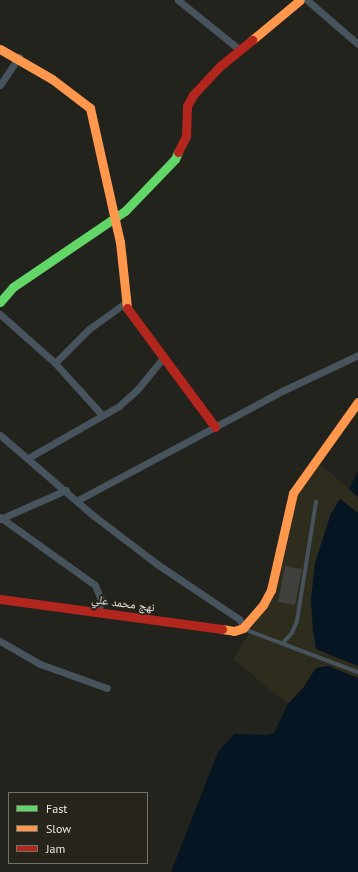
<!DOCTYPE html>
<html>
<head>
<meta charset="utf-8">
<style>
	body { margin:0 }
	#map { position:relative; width:358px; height:872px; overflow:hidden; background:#23231e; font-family:"PT Sans","Noto Naskh Arabic",sans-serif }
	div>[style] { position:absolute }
	.built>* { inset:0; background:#2d2c1d }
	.water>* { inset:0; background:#051521 }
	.building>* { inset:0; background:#40403c }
	.lane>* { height:3.5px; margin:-1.75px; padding:0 1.75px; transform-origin:1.75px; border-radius:1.75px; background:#47545d }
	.street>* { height:7px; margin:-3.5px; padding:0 3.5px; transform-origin:3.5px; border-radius:3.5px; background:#47545d }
	.fast>* { height:9px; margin:-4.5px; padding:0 4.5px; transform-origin:4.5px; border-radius:4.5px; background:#63d668 }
	.slow>* { height:9px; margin:-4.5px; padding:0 4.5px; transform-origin:4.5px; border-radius:4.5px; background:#ff974d }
	.jam>* { height:9px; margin:-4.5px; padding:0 4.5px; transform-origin:4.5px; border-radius:4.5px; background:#b3261e }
	span { translate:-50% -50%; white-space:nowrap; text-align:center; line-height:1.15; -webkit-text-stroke:3.5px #26241b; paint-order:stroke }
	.street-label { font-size:12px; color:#e9e9e2 }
	.legend { position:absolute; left:8px; top:792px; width:140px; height:72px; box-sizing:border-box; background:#26241b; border:1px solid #74736b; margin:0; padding:5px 7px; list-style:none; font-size:12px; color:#e9e9e2 }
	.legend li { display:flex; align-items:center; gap:8px; height:20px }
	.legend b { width:20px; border:1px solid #74736b }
</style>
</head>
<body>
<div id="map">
	<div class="built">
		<div style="clip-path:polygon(318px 462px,358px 497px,358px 513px,340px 499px,331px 514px,315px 563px,311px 601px,316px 649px,358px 666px,358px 678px,328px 666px,316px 668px,303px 688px,288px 704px,233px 659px,271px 597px,294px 494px)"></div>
	</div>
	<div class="water">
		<div style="clip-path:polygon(358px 471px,358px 497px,349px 489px)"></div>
		<div style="clip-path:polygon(340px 499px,358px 513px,358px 666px,316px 649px,313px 631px,311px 601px,315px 563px,331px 514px)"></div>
		<div style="clip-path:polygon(328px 666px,358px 678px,358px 872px,171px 872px,218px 752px,234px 734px,266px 735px,274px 733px,288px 704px,303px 688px,316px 668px)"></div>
	</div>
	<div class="building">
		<div style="clip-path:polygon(285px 566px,302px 569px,295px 605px,278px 602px)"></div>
	</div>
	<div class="lane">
		<div style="left:244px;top:629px;width:122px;rotate:20.7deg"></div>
		<div style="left:283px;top:643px;width:13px;rotate:-48deg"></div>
		<div style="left:292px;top:633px;width:13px;rotate:-67deg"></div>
		<div style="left:297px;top:621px;width:120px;rotate:-80.9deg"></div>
	</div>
	<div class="street">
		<div style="left:178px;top:0;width:80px;rotate:38.9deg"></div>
		<div style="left:307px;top:0;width:67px;rotate:40.8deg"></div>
		<div style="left:0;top:85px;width:34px;rotate:-56deg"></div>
		<div style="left:0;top:314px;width:74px;rotate:41.7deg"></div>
		<div style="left:55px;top:363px;width:70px;rotate:47.9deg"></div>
		<div style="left:55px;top:363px;width:48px;rotate:-45deg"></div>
		<div style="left:89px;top:329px;width:44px;rotate:-35.8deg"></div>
		<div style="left:0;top:435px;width:124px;rotate:40.8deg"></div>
		<div style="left:94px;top:516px;width:79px;rotate:37.3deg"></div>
		<div style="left:157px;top:564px;width:99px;rotate:33.9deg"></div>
		<div style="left:239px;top:619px;width:9px;rotate:54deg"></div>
		<div style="left:28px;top:458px;width:105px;rotate:-29.7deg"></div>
		<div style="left:119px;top:406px;width:24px;rotate:-42deg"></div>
		<div style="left:137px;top:390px;width:41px;rotate:-50.9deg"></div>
		<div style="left:78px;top:500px;width:231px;rotate:-28.1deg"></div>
		<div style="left:282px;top:391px;width:84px;rotate:-25.3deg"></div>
		<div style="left:0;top:517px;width:117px;rotate:35.6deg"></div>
		<div style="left:95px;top:585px;width:16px;rotate:68deg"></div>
		<div style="left:101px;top:600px;width:12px;rotate:104deg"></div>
		<div style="left:0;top:519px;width:72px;rotate:-23.7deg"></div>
		<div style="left:0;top:641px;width:46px;rotate:29.9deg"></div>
		<div style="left:40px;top:664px;width:71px;rotate:19.7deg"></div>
	</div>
	<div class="fast">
		<div style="left:0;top:302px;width:20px;rotate:-49deg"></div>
		<div style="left:13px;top:287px;width:135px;rotate:-34.2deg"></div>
		<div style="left:125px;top:211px;width:72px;rotate:-46.1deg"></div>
		<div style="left:175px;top:159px;width:8px;rotate:-67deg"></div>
	</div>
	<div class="slow">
		<div style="left:252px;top:40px;width:62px;rotate:-39.8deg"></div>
		<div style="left:0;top:49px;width:60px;rotate:30deg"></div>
		<div style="left:52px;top:79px;width:48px;rotate:37.3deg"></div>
		<div style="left:90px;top:108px;width:137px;rotate:77.4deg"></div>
		<div style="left:120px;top:242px;width:66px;rotate:83.9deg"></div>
		<div style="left:222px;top:629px;width:12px;rotate:9deg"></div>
		<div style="left:234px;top:631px;width:9px;rotate:-18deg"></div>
		<div style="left:243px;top:628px;width:30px;rotate:-49deg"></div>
		<div style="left:263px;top:605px;width:17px;rotate:-62deg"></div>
		<div style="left:271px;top:590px;width:99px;rotate:-77.2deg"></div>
		<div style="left:293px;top:493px;width:112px;rotate:-54.5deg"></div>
	</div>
	<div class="jam">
		<div style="left:178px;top:152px;width:18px;rotate:-63deg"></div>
		<div style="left:186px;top:136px;width:30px;rotate:-88deg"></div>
		<div style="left:187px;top:106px;width:13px;rotate:-61deg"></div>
		<div style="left:193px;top:95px;width:38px;rotate:-47deg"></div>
		<div style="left:219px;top:67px;width:43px;rotate:-39.3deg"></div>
		<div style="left:127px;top:308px;width:148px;rotate:53.5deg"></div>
		<div style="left:0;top:599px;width:224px;rotate:7.7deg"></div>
	</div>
	<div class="street-label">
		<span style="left:123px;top:603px;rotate:8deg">نهج محمد علي</span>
	</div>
	<ul class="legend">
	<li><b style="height:5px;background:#63d668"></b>Fast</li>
	<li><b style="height:5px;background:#ff974d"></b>Slow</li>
	<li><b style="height:5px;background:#b3261e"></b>Jam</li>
	</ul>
</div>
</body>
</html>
